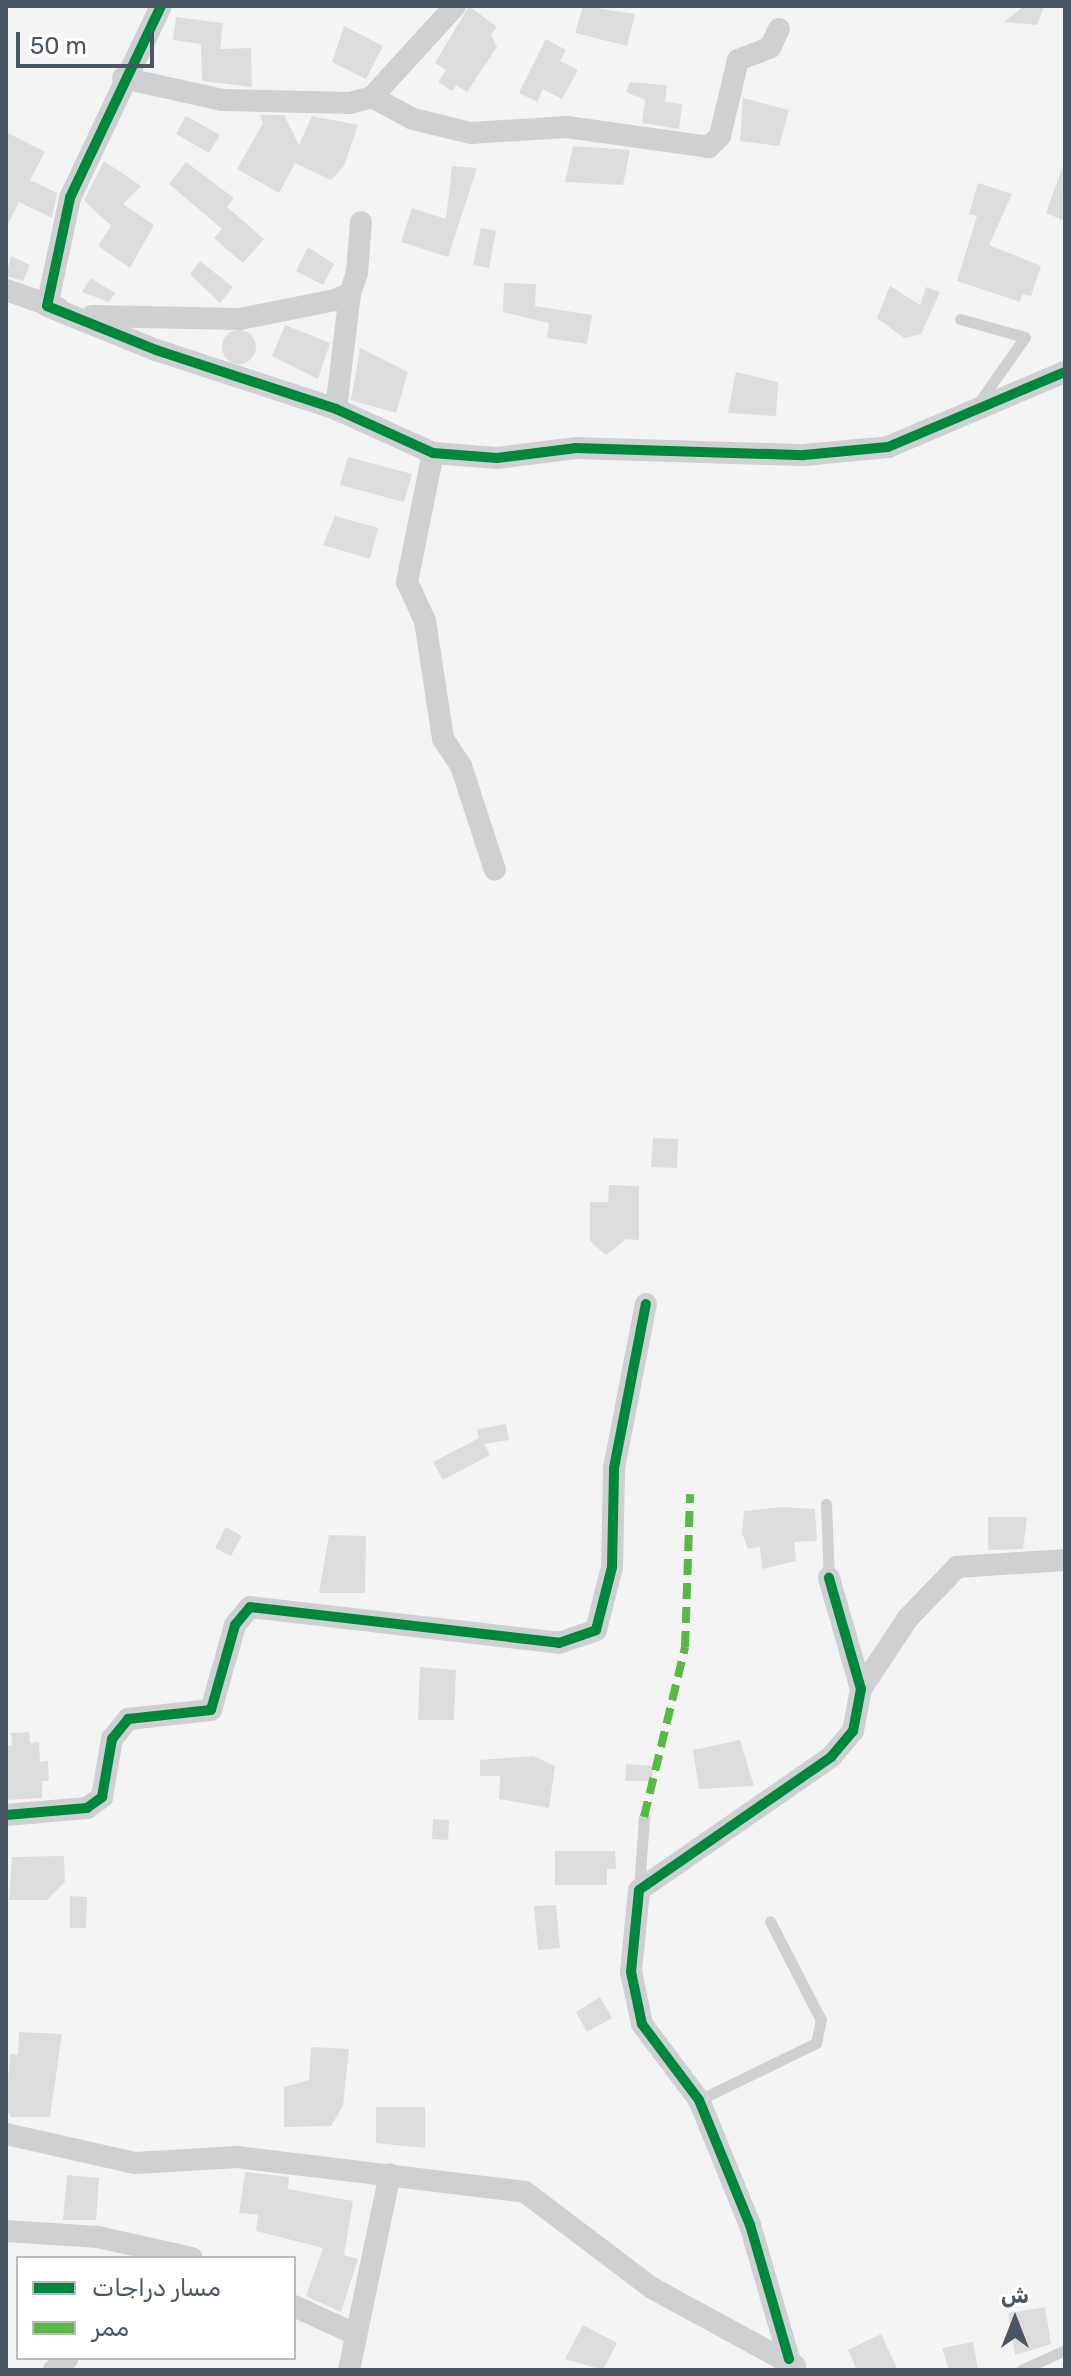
<!DOCTYPE html>
<html>
<head>
<meta charset="utf-8">
<style>
	body { margin:0 }
	#map { position:relative; width:1071px; height:2376px; overflow:hidden; background:#f4f4f4; font-family:Rubik,Cairo,sans-serif }
	div>[style] { position:absolute }
	.building>* { inset:0; background:#ddddde }
	.round { border-radius:50% }
	.service>* { height:11px; margin:-5.5px; padding:0 5.5px; transform-origin:5.5px; border-radius:5.5px; background:#ced0d2 }
	.minor>* { height:22px; margin:-11px; padding:0 11px; transform-origin:11px; border-radius:11px; background:#ced0d2 }
	.quiet>* { height:8px; margin-top:-4px; transform-origin:0; background:repeating-linear-gradient(90deg,#58b947 0 16px,transparent 0 24px) }
	.cycleway>* { height:10px; margin:-5px; padding:0 5px; transform-origin:5px; border-radius:5px; background:#00873e }
	span { translate:-50% -50%; white-space:nowrap; text-align:center; line-height:1.15; -webkit-text-stroke:6px #fff; paint-order:stroke }
	.frame { position:absolute; inset:0; border:8px solid #4a5661; pointer-events:none }
	.legend { position:absolute; left:16px; top:2256px; width:280px; height:104px; box-sizing:border-box; background:#fff; border:2px solid #b7bbc0; margin:0; padding:10px 14px; list-style:none; font-size:24px; color:#4a5661 }
	.legend li { display:flex; align-items:center; gap:16px; height:40px }
	.legend b { width:40px; border:2px solid #b7bbc0 }
	.north { position:absolute; left:975px; top:2280px; width:80px; height:80px; -webkit-text-stroke:6px #fff; paint-order:stroke; rotate:0deg; font-size:22px; font-weight:700; line-height:32px; text-align:center; color:#4a5661 }
	.north::after { content:''; display:block; margin:auto; width:28px; height:36px; background:#4a5661; clip-path:polygon(50% 0,100% 100%,50% 72%,0 100%) }
	.scale { position:absolute; left:16px; top:32px; width:138px; height:36px; box-sizing:border-box; border:4px solid #4a5661; border-top:0; padding-left:10px; font-size:24px; line-height:28px; white-space:nowrap; color:#4a5661; -webkit-text-stroke:6px #fff; paint-order:stroke }
</style>
</head>
<body>
<div id="map">
	<div class="building">
		<div style="clip-path:polygon(469px 6px,497px 27px,491px 34px,497px 47px,467px 92px,456px 85px,452px 91px,438px 82px,446px 70px,435px 63px)"></div>
		<div style="clip-path:polygon(583px 6px,635px 14px,627px 46px,575px 33px)"></div>
		<div style="clip-path:polygon(1024px 6px,1044px 6px,1037px 25px,1004px 22px)"></div>
		<div style="clip-path:polygon(176px 17px,223px 23px,220px 49px,251px 48px,252px 87px,202px 81px,201px 44px,173px 40px)"></div>
		<div style="clip-path:polygon(344px 26px,383px 46px,366px 79px,332px 62px)"></div>
		<div style="clip-path:polygon(546px 39px,566px 50px,560px 61px,578px 70px,562px 99px,543px 89px,537px 102px,519px 93px)"></div>
		<div style="clip-path:polygon(630px 82px,667px 85px,665px 102px,682px 104px,679px 129px,642px 123px,645px 100px,626px 92px)"></div>
		<div style="clip-path:polygon(743px 98px,789px 110px,779px 146px,740px 141px)"></div>
		<div style="clip-path:polygon(260px 115px,284px 115px,299px 145px,312px 116px,358px 125px,344px 166px,331px 180px,295px 163px,279px 193px,237px 169px,263px 123px)"></div>
		<div style="clip-path:polygon(186px 116px,220px 135px,209px 153px,176px 134px)"></div>
		<div style="clip-path:polygon(6px 132px,45px 152px,30px 180px,57px 193px,52px 218px,19px 202px,6px 228px)"></div>
		<div style="clip-path:polygon(573px 146px,630px 150px,623px 185px,565px 182px)"></div>
		<div style="clip-path:polygon(104px 161px,141px 186px,123px 204px,154px 225px,130px 268px,98px 246px,111px 226px,84px 200px)"></div>
		<div style="clip-path:polygon(186px 162px,234px 198px,227px 207px,264px 239px,243px 263px,214px 238px,222px 229px,169px 184px)"></div>
		<div style="clip-path:polygon(452px 166px,477px 168px,448px 257px,401px 242px,412px 208px,446px 219px)"></div>
		<div style="clip-path:polygon(1063px 166px,1065px 166px,1065px 221px,1046px 213px)"></div>
		<div style="clip-path:polygon(978px 183px,1012px 194px,989px 245px,1041px 266px,1031px 296px,1022px 294px,1020px 302px,957px 281px,977px 216px,969px 214px)"></div>
		<div style="clip-path:polygon(481px 228px,496px 231px,489px 268px,473px 265px)"></div>
		<div style="clip-path:polygon(308px 247px,334px 264px,323px 285px,296px 271px)"></div>
		<div style="clip-path:polygon(11px 256px,30px 265px,23px 281px,6px 276px)"></div>
		<div style="clip-path:polygon(200px 261px,233px 287px,220px 303px,190px 274px)"></div>
		<div style="clip-path:polygon(91px 278px,115px 293px,109px 302px,82px 292px)"></div>
		<div style="clip-path:polygon(504px 283px,536px 284px,535px 306px,592px 315px,587px 344px,547px 338px,549px 323px,503px 312px)"></div>
		<div style="clip-path:polygon(890px 286px,920px 305px,926px 287px,940px 292px,921px 334px,904px 338px,877px 318px)"></div>
		<div style="clip-path:polygon(285px 325px,330px 343px,318px 379px,272px 356px)"></div>
		<div class="round" style="left:222px;top:330px;width:34px;height:34px"></div>
		<div style="clip-path:polygon(360px 348px,408px 372px,396px 413px,351px 400px)"></div>
		<div style="clip-path:polygon(736px 372px,778px 382px,776px 416px,728px 413px)"></div>
		<div style="clip-path:polygon(348px 457px,412px 474px,404px 502px,340px 485px)"></div>
		<div style="clip-path:polygon(335px 516px,378px 528px,370px 559px,323px 545px)"></div>
		<div style="clip-path:polygon(653px 1138px,678px 1139px,677px 1168px,651px 1167px)"></div>
		<div style="clip-path:polygon(609px 1185px,639px 1186px,639px 1240px,626px 1239px,606px 1255px,590px 1241px,590px 1202px,608px 1202px)"></div>
		<div style="clip-path:polygon(506px 1424px,509px 1440px,484px 1444px,490px 1455px,443px 1480px,433px 1462px,479px 1438px,477px 1429px)"></div>
		<div style="clip-path:polygon(784px 1507px,815px 1509px,817px 1541px,794px 1542px,796px 1561px,762px 1569px,760px 1547px,748px 1549px,742px 1533px,744px 1511px)"></div>
		<div style="clip-path:polygon(988px 1517px,1027px 1517px,1023px 1549px,988px 1550px)"></div>
		<div style="clip-path:polygon(226px 1527px,242px 1536px,231px 1556px,215px 1548px)"></div>
		<div style="clip-path:polygon(329px 1535px,366px 1536px,365px 1593px,319px 1593px)"></div>
		<div style="clip-path:polygon(420px 1667px,456px 1670px,454px 1720px,418px 1720px)"></div>
		<div style="clip-path:polygon(29px 1732px,30px 1743px,39px 1742px,40px 1762px,48px 1761px,49px 1781px,42px 1781px,42px 1798px,6px 1800px,6px 1746px,12px 1746px,11px 1733px)"></div>
		<div style="clip-path:polygon(740px 1740px,754px 1786px,699px 1789px,693px 1750px)"></div>
		<div style="clip-path:polygon(533px 1756px,555px 1766px,549px 1808px,499px 1799px,500px 1776px,480px 1776px,480px 1760px)"></div>
		<div style="clip-path:polygon(626px 1764px,653px 1766px,652px 1781px,625px 1781px)"></div>
		<div style="clip-path:polygon(433px 1819px,449px 1820px,448px 1840px,432px 1839px)"></div>
		<div style="clip-path:polygon(555px 1851px,615px 1851px,616px 1869px,607px 1869px,607px 1885px,555px 1885px)"></div>
		<div style="clip-path:polygon(64px 1856px,65px 1882px,47px 1900px,9px 1900px,12px 1857px)"></div>
		<div style="clip-path:polygon(70px 1896px,87px 1897px,86px 1928px,70px 1928px)"></div>
		<div style="clip-path:polygon(556px 1905px,560px 1948px,538px 1950px,534px 1906px)"></div>
		<div style="clip-path:polygon(600px 1997px,612px 2018px,587px 2032px,576px 2012px)"></div>
		<div style="clip-path:polygon(19px 2032px,62px 2034px,50px 2117px,11px 2117px,6px 2109px,10px 2054px,18px 2055px)"></div>
		<div style="clip-path:polygon(311px 2047px,349px 2049px,343px 2106px,331px 2126px,284px 2127px,284px 2087px,309px 2080px)"></div>
		<div style="clip-path:polygon(376px 2107px,425px 2107px,425px 2148px,376px 2143px)"></div>
		<div style="clip-path:polygon(245px 2172px,289px 2177px,288px 2189px,353px 2201px,344px 2255px,358px 2259px,341px 2312px,306px 2296px,323px 2248px,256px 2231px,258px 2215px,239px 2213px)"></div>
		<div style="clip-path:polygon(67px 2175px,99px 2178px,96px 2220px,63px 2220px)"></div>
		<div style="clip-path:polygon(1045px 2307px,1051px 2344px,1015px 2355px,1008px 2313px)"></div>
		<div style="clip-path:polygon(583px 2325px,617px 2343px,603px 2370px,565px 2359px)"></div>
		<div style="clip-path:polygon(881px 2334px,898px 2370px,857px 2370px,848px 2350px)"></div>
		<div style="clip-path:polygon(973px 2342px,978px 2370px,949px 2370px,942px 2348px)"></div>
	</div>
	<div class="service">
		<div style="left:960px;top:319px;width:67px;rotate:15.5deg"></div>
		<div style="left:1025px;top:337px;width:83px;rotate:125.2deg"></div>
		<div style="left:826px;top:1504px;width:74px;rotate:87.7deg"></div>
		<div style="left:639px;top:1890px;width:73px;rotate:-86.1deg"></div>
		<div style="left:699px;top:2100px;width:130px;rotate:-26deg"></div>
		<div style="left:816px;top:2043px;width:24px;rotate:-78deg"></div>
		<div style="left:821px;top:2020px;width:111px;rotate:-117.3deg"></div>
		<div style="left:1021px;top:2370px;width:48px;rotate:-24.4deg"></div>
	</div>
	<div class="minor">
		<div style="left:161px;top:6px;width:212px;rotate:115.4deg"></div>
		<div style="left:70px;top:198px;width:110px;rotate:102deg"></div>
		<div style="left:47px;top:306px;width:118px;rotate:22deg"></div>
		<div style="left:156px;top:350px;width:189px;rotate:18.1deg"></div>
		<div style="left:336px;top:409px;width:107px;rotate:24.4deg"></div>
		<div style="left:433px;top:453px;width:64px;rotate:4.5deg"></div>
		<div style="left:497px;top:458px;width:80px;rotate:-7.2deg"></div>
		<div style="left:576px;top:448px;width:228px;rotate:1.8deg"></div>
		<div style="left:804px;top:455px;width:84px;rotate:-5.4deg"></div>
		<div style="left:888px;top:447px;width:192px;rotate:-23deg"></div>
		<div style="left:123px;top:78px;width:101px;rotate:12.5deg"></div>
		<div style="left:222px;top:100px;width:128px;rotate:1.3deg"></div>
		<div style="left:350px;top:103px;width:23px;rotate:-15deg"></div>
		<div style="left:372px;top:97px;width:123px;rotate:-47.6deg"></div>
		<div style="left:372px;top:97px;width:47px;rotate:28.2deg"></div>
		<div style="left:413px;top:119px;width:60px;rotate:13.6deg"></div>
		<div style="left:471px;top:133px;width:96px;rotate:-3.6deg"></div>
		<div style="left:567px;top:127px;width:143px;rotate:8deg"></div>
		<div style="left:709px;top:147px;width:16px;rotate:-45deg"></div>
		<div style="left:720px;top:136px;width:78px;rotate:-76.7deg"></div>
		<div style="left:738px;top:60px;width:34px;rotate:-21deg"></div>
		<div style="left:770px;top:48px;width:21px;rotate:-65deg"></div>
		<div style="left:6px;top:290px;width:55px;rotate:19.1deg"></div>
		<div style="left:92px;top:316px;width:148px;rotate:1.2deg"></div>
		<div style="left:240px;top:319px;width:97px;rotate:-11.3deg"></div>
		<div style="left:335px;top:300px;width:16px;rotate:-22deg"></div>
		<div style="left:350px;top:294px;width:22px;rotate:-72deg"></div>
		<div style="left:357px;top:273px;width:51px;rotate:-85.5deg"></div>
		<div style="left:336px;top:409px;width:116px;rotate:-83.1deg"></div>
		<div style="left:433px;top:453px;width:132px;rotate:101.4deg"></div>
		<div style="left:407px;top:582px;width:43px;rotate:65.2deg"></div>
		<div style="left:425px;top:621px;width:119px;rotate:81.3deg"></div>
		<div style="left:443px;top:739px;width:32px;rotate:56deg"></div>
		<div style="left:461px;top:766px;width:109px;rotate:71.9deg"></div>
		<div style="left:861px;top:1689px;width:85px;rotate:-56.5deg"></div>
		<div style="left:908px;top:1618px;width:71px;rotate:-46.1deg"></div>
		<div style="left:957px;top:1567px;width:108px;rotate:-3.7deg"></div>
		<div style="left:6px;top:1815px;width:81px;rotate:-4.9deg"></div>
		<div style="left:87px;top:1808px;width:19px;rotate:-36deg"></div>
		<div style="left:102px;top:1797px;width:59px;rotate:-80.2deg"></div>
		<div style="left:112px;top:1739px;width:26px;rotate:-51deg"></div>
		<div style="left:128px;top:1719px;width:83px;rotate:-6.2deg"></div>
		<div style="left:211px;top:1710px;width:88px;rotate:-74.2deg"></div>
		<div style="left:235px;top:1625px;width:23px;rotate:-50deg"></div>
		<div style="left:250px;top:1607px;width:311px;rotate:6.6deg"></div>
		<div style="left:559px;top:1643px;width:39px;rotate:-19deg"></div>
		<div style="left:596px;top:1630px;width:65px;rotate:-75.7deg"></div>
		<div style="left:612px;top:1567px;width:99px;rotate:-88.8deg"></div>
		<div style="left:614px;top:1468px;width:167px;rotate:-79deg"></div>
		<div style="left:6px;top:2134px;width:132px;rotate:12.7deg"></div>
		<div style="left:135px;top:2163px;width:102px;rotate:-3.4deg"></div>
		<div style="left:237px;top:2157px;width:290px;rotate:6.9deg"></div>
		<div style="left:525px;top:2192px;width:159px;rotate:37.1deg"></div>
		<div style="left:652px;top:2288px;width:163px;rotate:28.6deg"></div>
		<div style="left:6px;top:2231px;width:92px;rotate:3.7deg"></div>
		<div style="left:98px;top:2237px;width:96px;rotate:12.6deg"></div>
		<div style="left:294px;top:2306px;width:67px;rotate:24.7deg"></div>
		<div style="left:789px;top:2359px;width:140px;rotate:-106.2deg"></div>
		<div style="left:750px;top:2225px;width:135px;rotate:-112.2deg"></div>
		<div style="left:699px;top:2100px;width:95px;rotate:-126.9deg"></div>
		<div style="left:642px;top:2024px;width:53px;rotate:-101.9deg"></div>
		<div style="left:631px;top:1972px;width:82px;rotate:-84.4deg"></div>
		<div style="left:639px;top:1890px;width:234px;rotate:-34.7deg"></div>
		<div style="left:831px;top:1757px;width:34px;rotate:-50deg"></div>
		<div style="left:853px;top:1731px;width:43px;rotate:-79.2deg"></div>
		<div style="left:861px;top:1689px;width:116px;rotate:-106.1deg"></div>
		<div style="left:54px;top:2370px;width:17px;rotate:-40deg"></div>
		<div style="left:349px;top:2370px;width:200px;rotate:-78.2deg"></div>
	</div>
	<div class="quiet">
		<div style="left:644px;top:1817px;width:175px;rotate:-76.4deg"></div>
		<div style="left:685px;top:1647px;width:153px;rotate:-88.1deg"></div>
	</div>
	<div class="cycleway">
		<div style="left:161px;top:6px;width:212px;rotate:115.4deg"></div>
		<div style="left:70px;top:198px;width:110px;rotate:102deg"></div>
		<div style="left:47px;top:306px;width:118px;rotate:22deg"></div>
		<div style="left:156px;top:350px;width:189px;rotate:18.1deg"></div>
		<div style="left:336px;top:409px;width:107px;rotate:24.4deg"></div>
		<div style="left:433px;top:453px;width:64px;rotate:4.5deg"></div>
		<div style="left:497px;top:458px;width:80px;rotate:-7.2deg"></div>
		<div style="left:576px;top:448px;width:228px;rotate:1.8deg"></div>
		<div style="left:804px;top:455px;width:84px;rotate:-5.4deg"></div>
		<div style="left:888px;top:447px;width:192px;rotate:-23deg"></div>
		<div style="left:6px;top:1815px;width:81px;rotate:-4.9deg"></div>
		<div style="left:87px;top:1808px;width:19px;rotate:-36deg"></div>
		<div style="left:102px;top:1797px;width:59px;rotate:-80.2deg"></div>
		<div style="left:112px;top:1739px;width:26px;rotate:-51deg"></div>
		<div style="left:128px;top:1719px;width:83px;rotate:-6.2deg"></div>
		<div style="left:211px;top:1710px;width:88px;rotate:-74.2deg"></div>
		<div style="left:235px;top:1625px;width:23px;rotate:-50deg"></div>
		<div style="left:250px;top:1607px;width:311px;rotate:6.6deg"></div>
		<div style="left:559px;top:1643px;width:39px;rotate:-19deg"></div>
		<div style="left:596px;top:1630px;width:65px;rotate:-75.7deg"></div>
		<div style="left:612px;top:1567px;width:99px;rotate:-88.8deg"></div>
		<div style="left:614px;top:1468px;width:167px;rotate:-79deg"></div>
		<div style="left:789px;top:2359px;width:140px;rotate:-106.2deg"></div>
		<div style="left:750px;top:2225px;width:135px;rotate:-112.2deg"></div>
		<div style="left:699px;top:2100px;width:95px;rotate:-126.9deg"></div>
		<div style="left:642px;top:2024px;width:53px;rotate:-101.9deg"></div>
		<div style="left:631px;top:1972px;width:82px;rotate:-84.4deg"></div>
		<div style="left:639px;top:1890px;width:234px;rotate:-34.7deg"></div>
		<div style="left:831px;top:1757px;width:34px;rotate:-50deg"></div>
		<div style="left:853px;top:1731px;width:43px;rotate:-79.2deg"></div>
		<div style="left:861px;top:1689px;width:116px;rotate:-106.1deg"></div>
	</div>
	<div class="frame"></div>
	<ul class="legend">
	<li><b style="height:10px;background:#00873e"></b>مسار دراجات</li>
	<li><b style="height:10px;background:#58b947"></b>ممر</li>
	</ul>
	<div class="north">ش</div>
	<div class="scale">50 m</div>
</div>
</body>
</html>
